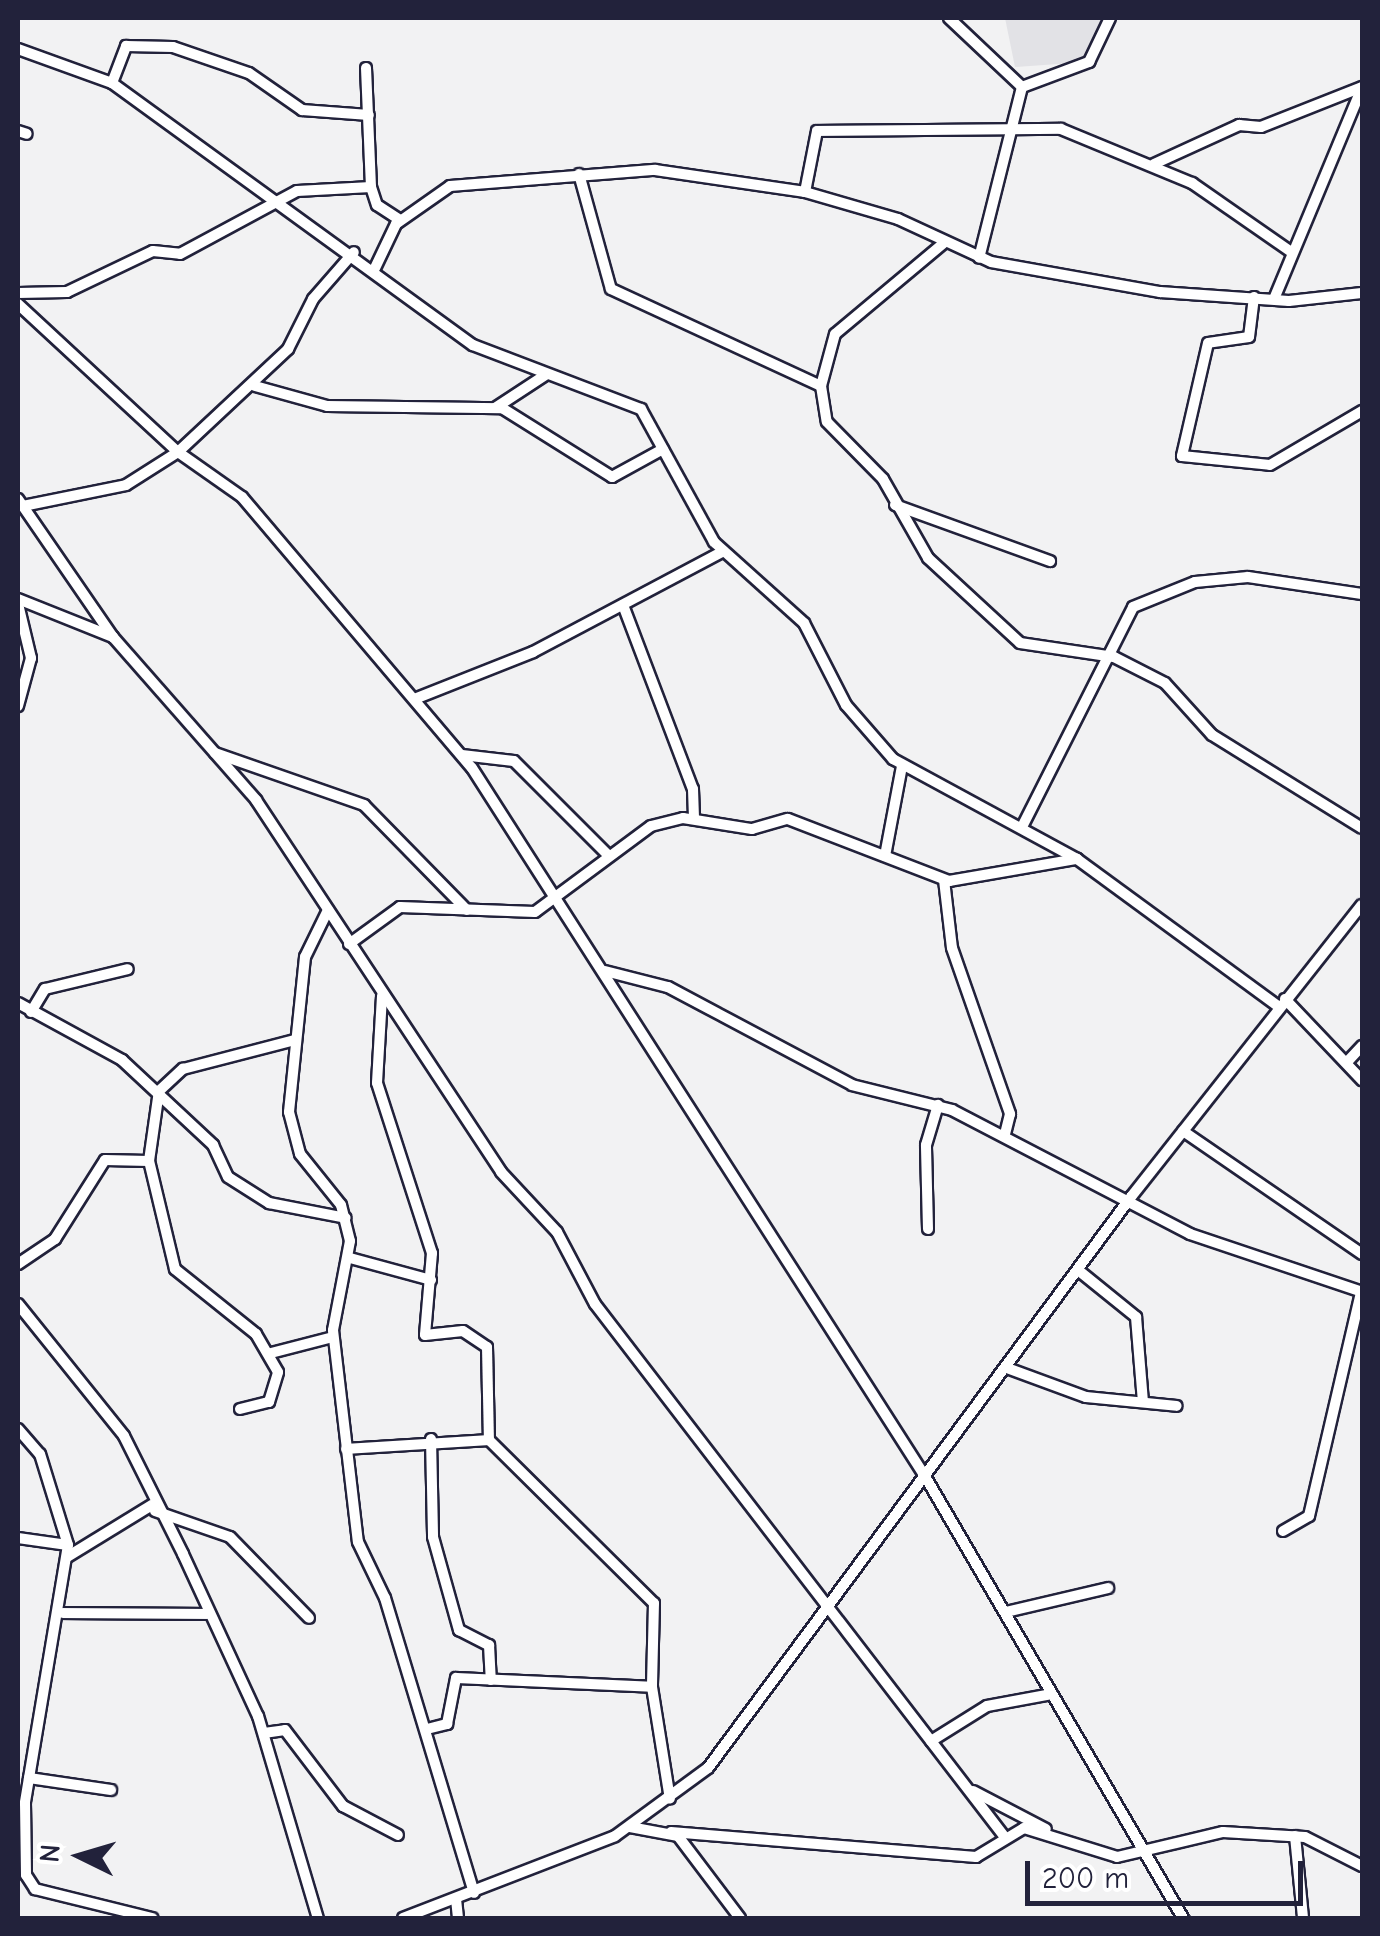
<!DOCTYPE html>
<html>
<head>
<meta charset="utf-8">
<style>
	body { margin:0 }
	#map { position:relative; width:1380px; height:1936px; overflow:hidden; background:#f2f2f3; font-family:"Comic Neue",sans-serif }
	div>[style] { position:absolute }
	.built>* { inset:0; background:#e2e2e6 }
	.roads { filter:drop-shadow(2px 0 #22223b) drop-shadow(-2px 0 #22223b) drop-shadow(0 2px #22223b) drop-shadow(0 -2px #22223b) }
	.street>* { height:10px; margin:-5px; padding:0 5px; transform-origin:5px; border-radius:5px; background:#fff }
	span { translate:-50% -50%; white-space:nowrap; text-align:center; line-height:1.15; -webkit-text-stroke:10px #fff; paint-order:stroke }
	.frame { position:absolute; inset:0; border:20px solid #22223b; pointer-events:none }
	.north { position:absolute; left:30px; top:1806px; width:100px; height:100px; -webkit-text-stroke:8px #fff; paint-order:stroke; rotate:275deg; font-size:28px; font-weight:700; line-height:40px; text-align:center; color:#22223b }
	.north::after { content:''; display:block; margin:auto; width:35px; height:45px; background:#22223b; clip-path:polygon(50% 0,100% 100%,50% 72%,0 100%) }
	.scale { position:absolute; left:1025px; top:1861px; width:278px; height:45px; box-sizing:border-box; border:5px solid #22223b; border-top:0; padding-left:12px; font-size:30px; line-height:35px; white-space:nowrap; color:#22223b; -webkit-text-stroke:8px #fff; paint-order:stroke }
</style>
</head>
<body>
<div id="map">
	<div class="built">
		<div style="clip-path:polygon(1005px 18px,1107px 18px,1086px 62px,1015px 67px)"></div>
	</div>
	<div class="roads">
		<div class="street">
			<div style="left:949px;top:18px;width:100px;rotate:43.4deg"></div>
			<div style="left:1022px;top:87px;width:176px;rotate:104.1deg"></div>
			<div style="left:18px;top:49px;width:100px;rotate:19.9deg"></div>
			<div style="left:112px;top:83px;width:446px;rotate:36deg"></div>
			<div style="left:473px;top:345px;width:180px;rotate:20.9deg"></div>
			<div style="left:641px;top:409px;width:152px;rotate:61.2deg"></div>
			<div style="left:714px;top:542px;width:121px;rotate:42deg"></div>
			<div style="left:804px;top:623px;width:92px;rotate:62.9deg"></div>
			<div style="left:846px;top:705px;width:72px;rotate:49deg"></div>
			<div style="left:893px;top:759px;width:209px;rotate:28.5deg"></div>
			<div style="left:1077px;top:859px;width:250px;rotate:36.2deg"></div>
			<div style="left:366px;top:68px;width:119px;rotate:87.6deg"></div>
			<div style="left:371px;top:187px;width:19px;rotate:72deg"></div>
			<div style="left:377px;top:205px;width:27px;rotate:33deg"></div>
			<div style="left:112px;top:83px;width:40px;rotate:-69deg"></div>
			<div style="left:126px;top:46px;width:47px;rotate:1.2deg"></div>
			<div style="left:173px;top:47px;width:80px;rotate:18.9deg"></div>
			<div style="left:249px;top:73px;width:65px;rotate:34.9deg"></div>
			<div style="left:302px;top:110px;width:67px;rotate:4.3deg"></div>
			<div style="left:1022px;top:87px;width:72px;rotate:-20.5deg"></div>
			<div style="left:1089px;top:62px;width:49px;rotate:-64.5deg"></div>
			<div style="left:18px;top:131px;width:9px;rotate:18deg"></div>
			<div style="left:1154px;top:164px;width:94px;rotate:-24.6deg"></div>
			<div style="left:1239px;top:125px;width:22px;rotate:5deg"></div>
			<div style="left:1261px;top:127px;width:109px;rotate:-21.6deg"></div>
			<div style="left:579px;top:174px;width:119px;rotate:74.5deg"></div>
			<div style="left:611px;top:289px;width:231px;rotate:24.8deg"></div>
			<div style="left:805px;top:192px;width:62px;rotate:-78.9deg"></div>
			<div style="left:817px;top:131px;width:244px;rotate:-0.5deg"></div>
			<div style="left:1061px;top:129px;width:142px;rotate:22.4deg"></div>
			<div style="left:1192px;top:183px;width:119px;rotate:34.8deg"></div>
			<div style="left:945px;top:242px;width:143px;rotate:140.1deg"></div>
			<div style="left:835px;top:334px;width:54px;rotate:105.1deg"></div>
			<div style="left:821px;top:386px;width:36px;rotate:81deg"></div>
			<div style="left:827px;top:422px;width:80px;rotate:45.5deg"></div>
			<div style="left:883px;top:479px;width:91px;rotate:60.3deg"></div>
			<div style="left:928px;top:558px;width:125px;rotate:42.7deg"></div>
			<div style="left:1020px;top:643px;width:95px;rotate:8.5deg"></div>
			<div style="left:1114px;top:657px;width:57px;rotate:27deg"></div>
			<div style="left:1165px;top:683px;width:70px;rotate:47.9deg"></div>
			<div style="left:1212px;top:735px;width:176px;rotate:31.8deg"></div>
			<div style="left:375px;top:268px;width:49px;rotate:-64.5deg"></div>
			<div style="left:396px;top:224px;width:66px;rotate:-35.1deg"></div>
			<div style="left:450px;top:186px;width:206px;rotate:-4.5deg"></div>
			<div style="left:655px;top:170px;width:152px;rotate:8.3deg"></div>
			<div style="left:805px;top:192px;width:97px;rotate:16.2deg"></div>
			<div style="left:898px;top:219px;width:102px;rotate:24.8deg"></div>
			<div style="left:991px;top:262px;width:172px;rotate:10.1deg"></div>
			<div style="left:1160px;top:292px;width:129px;rotate:4deg"></div>
			<div style="left:1289px;top:301px;width:73px;rotate:-6.3deg"></div>
			<div style="left:18px;top:293px;width:49px;rotate:-1.2deg"></div>
			<div style="left:67px;top:292px;width:95px;rotate:-25.5deg"></div>
			<div style="left:153px;top:251px;width:27px;rotate:6deg"></div>
			<div style="left:180px;top:254px;width:133px;rotate:-28.3deg"></div>
			<div style="left:297px;top:191px;width:74px;rotate:-3.1deg"></div>
			<div style="left:1254px;top:297px;width:40px;rotate:97.1deg"></div>
			<div style="left:1249px;top:337px;width:41px;rotate:171.7deg"></div>
			<div style="left:1208px;top:343px;width:116px;rotate:103deg"></div>
			<div style="left:1182px;top:456px;width:88px;rotate:5.8deg"></div>
			<div style="left:1270px;top:465px;width:107px;rotate:-30.4deg"></div>
			<div style="left:1274px;top:299px;width:229px;rotate:-67.4deg"></div>
			<div style="left:18px;top:304px;width:218px;rotate:42.8deg"></div>
			<div style="left:178px;top:452px;width:78px;rotate:35.1deg"></div>
			<div style="left:242px;top:497px;width:355px;rotate:49.7deg"></div>
			<div style="left:472px;top:768px;width:843px;rotate:57.4deg"></div>
			<div style="left:926px;top:1478px;width:510px;rotate:59.71deg"></div>
			<div style="left:255px;top:386px;width:75px;rotate:15.5deg"></div>
			<div style="left:327px;top:406px;width:175px;rotate:0.7deg"></div>
			<div style="left:502px;top:408px;width:130px;rotate:32.1deg"></div>
			<div style="left:612px;top:477px;width:58px;rotate:-28.8deg"></div>
			<div style="left:495px;top:408px;width:62px;rotate:-33.2deg"></div>
			<div style="left:18px;top:499px;width:168px;rotate:55.5deg"></div>
			<div style="left:113px;top:637px;width:102px;rotate:-158.2deg"></div>
			<div style="left:895px;top:505px;width:165px;rotate:19.9deg"></div>
			<div style="left:23px;top:506px;width:105px;rotate:-11.5deg"></div>
			<div style="left:126px;top:485px;width:62px;rotate:-32.4deg"></div>
			<div style="left:178px;top:452px;width:151px;rotate:-43.1deg"></div>
			<div style="left:288px;top:349px;width:56px;rotate:-63.4deg"></div>
			<div style="left:313px;top:299px;width:62px;rotate:-48.9deg"></div>
			<div style="left:18px;top:604px;width:56px;rotate:76.5deg"></div>
			<div style="left:31px;top:658px;width:50px;rotate:105.2deg"></div>
			<div style="left:623px;top:605px;width:197px;rotate:69.2deg"></div>
			<div style="left:693px;top:789px;width:29px;rotate:88deg"></div>
			<div style="left:113px;top:637px;width:217px;rotate:48.7deg"></div>
			<div style="left:256px;top:800px;width:445px;rotate:56.6deg"></div>
			<div style="left:501px;top:1172px;width:82px;rotate:47deg"></div>
			<div style="left:557px;top:1232px;width:81px;rotate:62.2deg"></div>
			<div style="left:595px;top:1304px;width:671px;rotate:52.45deg"></div>
			<div style="left:417px;top:698px;width:125px;rotate:-21.6deg"></div>
			<div style="left:533px;top:652px;width:214px;rotate:-27.9deg"></div>
			<div style="left:215px;top:753px;width:158px;rotate:19.2deg"></div>
			<div style="left:364px;top:805px;width:147px;rotate:45.6deg"></div>
			<div style="left:462px;top:755px;width:52px;rotate:6.6deg"></div>
			<div style="left:514px;top:761px;width:134px;rotate:45deg"></div>
			<div style="left:1023px;top:825px;width:244px;rotate:-63.2deg"></div>
			<div style="left:1133px;top:607px;width:67px;rotate:-22deg"></div>
			<div style="left:1195px;top:582px;width:53px;rotate:-5.4deg"></div>
			<div style="left:1248px;top:577px;width:115px;rotate:8.5deg"></div>
			<div style="left:885px;top:856px;width:92px;rotate:-79.3deg"></div>
			<div style="left:944px;top:880px;width:68px;rotate:83.3deg"></div>
			<div style="left:952px;top:948px;width:176px;rotate:70.7deg"></div>
			<div style="left:1010px;top:1114px;width:21px;rotate:104deg"></div>
			<div style="left:328px;top:910px;width:52px;rotate:116.1deg"></div>
			<div style="left:305px;top:957px;width:156px;rotate:95.9deg"></div>
			<div style="left:289px;top:1112px;width:43px;rotate:75.3deg"></div>
			<div style="left:300px;top:1154px;width:65px;rotate:51.2deg"></div>
			<div style="left:341px;top:1205px;width:37px;rotate:76deg"></div>
			<div style="left:350px;top:1241px;width:91px;rotate:100.8deg"></div>
			<div style="left:333px;top:1330px;width:213px;rotate:83.3deg"></div>
			<div style="left:358px;top:1542px;width:62px;rotate:64.3deg"></div>
			<div style="left:385px;top:1598px;width:308px;rotate:73.2deg"></div>
			<div style="left:349px;top:944px;width:63px;rotate:-36deg"></div>
			<div style="left:400px;top:907px;width:135px;rotate:2.1deg"></div>
			<div style="left:535px;top:912px;width:144px;rotate:-36.6deg"></div>
			<div style="left:651px;top:826px;width:33px;rotate:-14deg"></div>
			<div style="left:683px;top:818px;width:70px;rotate:9.1deg"></div>
			<div style="left:752px;top:829px;width:37px;rotate:-16deg"></div>
			<div style="left:788px;top:819px;width:173px;rotate:21.1deg"></div>
			<div style="left:949px;top:881px;width:130px;rotate:-9.8deg"></div>
			<div style="left:605px;top:971px;width:65px;rotate:14.3deg"></div>
			<div style="left:668px;top:987px;width:208px;rotate:28deg"></div>
			<div style="left:852px;top:1085px;width:103px;rotate:14deg"></div>
			<div style="left:952px;top:1110px;width:268px;rotate:27.5deg"></div>
			<div style="left:1190px;top:1234px;width:182px;rotate:18.6deg"></div>
			<div style="left:382px;top:996px;width:87px;rotate:93.3deg"></div>
			<div style="left:377px;top:1083px;width:179px;rotate:72.1deg"></div>
			<div style="left:432px;top:1253px;width:82px;rotate:94.9deg"></div>
			<div style="left:425px;top:1335px;width:38px;rotate:-6deg"></div>
			<div style="left:463px;top:1331px;width:29px;rotate:34deg"></div>
			<div style="left:487px;top:1347px;width:93px;rotate:88.8deg"></div>
			<div style="left:489px;top:1440px;width:232px;rotate:44.7deg"></div>
			<div style="left:654px;top:1603px;width:84px;rotate:91.4deg"></div>
			<div style="left:652px;top:1687px;width:113px;rotate:80.9deg"></div>
			<div style="left:1285px;top:999px;width:112px;rotate:46.5deg"></div>
			<div style="left:18px;top:1003px;width:119px;rotate:28.7deg"></div>
			<div style="left:122px;top:1060px;width:125px;rotate:43deg"></div>
			<div style="left:213px;top:1145px;width:35px;rotate:65deg"></div>
			<div style="left:228px;top:1177px;width:49px;rotate:32.4deg"></div>
			<div style="left:269px;top:1203px;width:78px;rotate:11deg"></div>
			<div style="left:31px;top:1012px;width:27px;rotate:-59deg"></div>
			<div style="left:45px;top:989px;width:85px;rotate:-13.5deg"></div>
			<div style="left:1348px;top:1061px;width:21px;rotate:-47deg"></div>
			<div style="left:1183px;top:1131px;width:217px;rotate:34.5deg"></div>
			<div style="left:928px;top:1229px;width:84px;rotate:-91.4deg"></div>
			<div style="left:926px;top:1145px;width:42px;rotate:-73.3deg"></div>
			<div style="left:350px;top:1258px;width:84px;rotate:15.2deg"></div>
			<div style="left:18px;top:1264px;width:45px;rotate:-34deg"></div>
			<div style="left:55px;top:1239px;width:93px;rotate:-57.7deg"></div>
			<div style="left:105px;top:1160px;width:44px;rotate:1.3deg"></div>
			<div style="left:1078px;top:1270px;width:75px;rotate:39deg"></div>
			<div style="left:1136px;top:1317px;width:85px;rotate:85.3deg"></div>
			<div style="left:18px;top:1304px;width:169px;rotate:51.2deg"></div>
			<div style="left:124px;top:1436px;width:132px;rotate:63.4deg"></div>
			<div style="left:183px;top:1554px;width:179px;rotate:65.2deg"></div>
			<div style="left:258px;top:1716px;width:211px;rotate:73.5deg"></div>
			<div style="left:271px;top:1353px;width:64px;rotate:-14.5deg"></div>
			<div style="left:1007px;top:1368px;width:84px;rotate:20.2deg"></div>
			<div style="left:1086px;top:1397px;width:91px;rotate:5.6deg"></div>
			<div style="left:240px;top:1409px;width:30px;rotate:-14deg"></div>
			<div style="left:269px;top:1402px;width:31px;rotate:-73deg"></div>
			<div style="left:278px;top:1372px;width:44px;rotate:-120.1deg"></div>
			<div style="left:256px;top:1334px;width:104px;rotate:-141.3deg"></div>
			<div style="left:175px;top:1269px;width:111px;rotate:-103.5deg"></div>
			<div style="left:149px;top:1161px;width:71px;rotate:-81.9deg"></div>
			<div style="left:159px;top:1091px;width:33px;rotate:-43deg"></div>
			<div style="left:183px;top:1069px;width:116px;rotate:-14.5deg"></div>
			<div style="left:18px;top:1429px;width:33px;rotate:49deg"></div>
			<div style="left:40px;top:1454px;width:95px;rotate:72.9deg"></div>
			<div style="left:68px;top:1545px;width:262px;rotate:99.5deg"></div>
			<div style="left:25px;top:1803px;width:72px;rotate:89.2deg"></div>
			<div style="left:26px;top:1875px;width:17px;rotate:57deg"></div>
			<div style="left:35px;top:1889px;width:121px;rotate:13.9deg"></div>
			<div style="left:431px;top:1439px;width:98px;rotate:88.8deg"></div>
			<div style="left:433px;top:1537px;width:97px;rotate:74.4deg"></div>
			<div style="left:459px;top:1630px;width:34px;rotate:27deg"></div>
			<div style="left:489px;top:1645px;width:35px;rotate:87deg"></div>
			<div style="left:346px;top:1449px;width:143px;rotate:-3.6deg"></div>
			<div style="left:155px;top:1511px;width:79px;rotate:19.1deg"></div>
			<div style="left:230px;top:1537px;width:113px;rotate:45.7deg"></div>
			<div style="left:1283px;top:1531px;width:30px;rotate:-30deg"></div>
			<div style="left:1309px;top:1516px;width:230px;rotate:-76.9deg"></div>
			<div style="left:18px;top:1538px;width:50px;rotate:8deg"></div>
			<div style="left:67px;top:1557px;width:100px;rotate:-31.5deg"></div>
			<div style="left:1006px;top:1612px;width:105px;rotate:-13.2deg"></div>
			<div style="left:63px;top:1613px;width:144px;rotate:0.4deg"></div>
			<div style="left:427px;top:1729px;width:21px;rotate:-14deg"></div>
			<div style="left:447px;top:1724px;width:47px;rotate:-78.9deg"></div>
			<div style="left:456px;top:1678px;width:196px;rotate:2.6deg"></div>
			<div style="left:264px;top:1733px;width:21px;rotate:-8deg"></div>
			<div style="left:285px;top:1730px;width:96px;rotate:52.7deg"></div>
			<div style="left:343px;top:1806px;width:62px;rotate:27.8deg"></div>
			<div style="left:931px;top:1741px;width:66px;rotate:-32deg"></div>
			<div style="left:987px;top:1706px;width:66px;rotate:-10.5deg"></div>
			<div style="left:29px;top:1778px;width:83px;rotate:8.3deg"></div>
			<div style="left:973px;top:1791px;width:82px;rotate:27.5deg"></div>
			<div style="left:630px;top:1827px;width:49px;rotate:10.6deg"></div>
			<div style="left:678px;top:1836px;width:103px;rotate:52.9deg"></div>
			<div style="left:671px;top:1832px;width:306px;rotate:4.7deg"></div>
			<div style="left:976px;top:1857px;width:56px;rotate:-31.1deg"></div>
			<div style="left:1024px;top:1828px;width:97px;rotate:17.3deg"></div>
			<div style="left:1117px;top:1857px;width:109px;rotate:-13.3deg"></div>
			<div style="left:1223px;top:1832px;width:82px;rotate:3.5deg"></div>
			<div style="left:1305px;top:1837px;width:64px;rotate:27deg"></div>
			<div style="left:1295px;top:1836px;width:82px;rotate:84.4deg"></div>
			<div style="left:456px;top:1899px;width:19px;rotate:84deg"></div>
			<div style="left:403px;top:1918px;width:227px;rotate:-21.1deg"></div>
			<div style="left:615px;top:1836px;width:115px;rotate:-36.2deg"></div>
			<div style="left:708px;top:1768px;width:711px;rotate:-53.47deg"></div>
			<div style="left:1131px;top:1197px;width:372px;rotate:-51.7deg"></div>
		</div>
	</div>
	<div class="frame"></div>
	<div class="north">N</div>
	<div class="scale">200 m</div>
</div>
</body>
</html>
